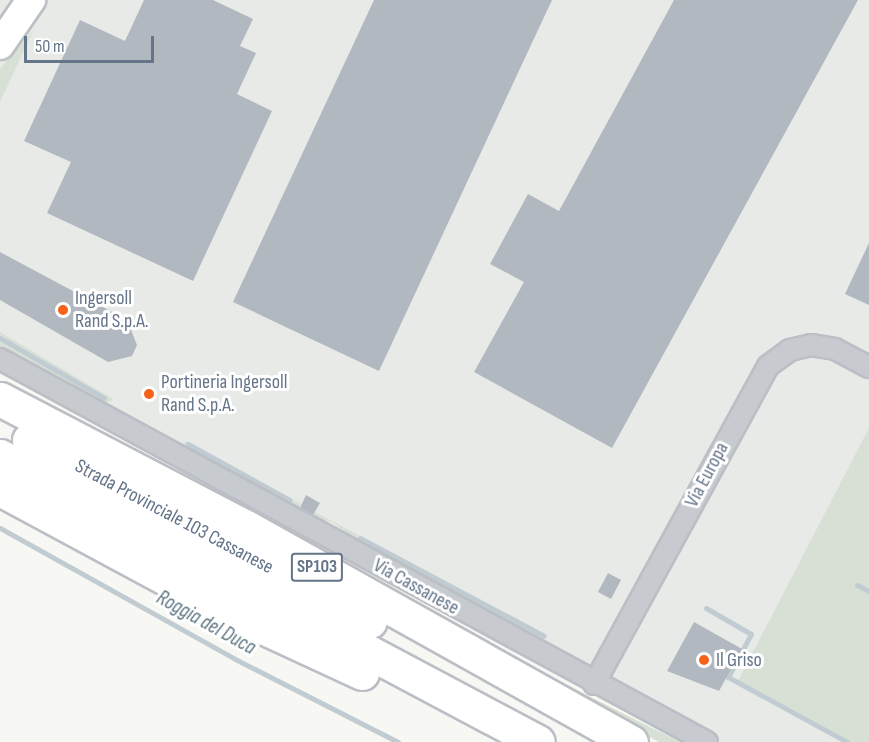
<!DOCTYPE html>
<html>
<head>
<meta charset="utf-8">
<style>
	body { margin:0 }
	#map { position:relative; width:869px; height:742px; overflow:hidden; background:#f7f8f4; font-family:"Sofia Sans Condensed",sans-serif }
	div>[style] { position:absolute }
	.built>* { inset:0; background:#e8eae8 }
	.green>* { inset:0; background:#d8e0d5 }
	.stream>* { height:5px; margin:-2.5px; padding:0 2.5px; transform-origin:2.5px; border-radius:2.5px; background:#c1ccd2 }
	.building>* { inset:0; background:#b1b8bf }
	.roads { filter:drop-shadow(2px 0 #bbbfc5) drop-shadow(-2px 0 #bbbfc5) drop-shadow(0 2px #bbbfc5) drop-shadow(0 -2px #bbbfc5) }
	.minor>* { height:20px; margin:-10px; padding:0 10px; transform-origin:10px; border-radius:10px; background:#c7cacf }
	.secondary>* { height:28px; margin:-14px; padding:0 14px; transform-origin:14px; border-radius:14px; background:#fff }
	.trunk>* { height:33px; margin:-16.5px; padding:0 16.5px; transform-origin:16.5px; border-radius:16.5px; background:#fff }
	.dots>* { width:16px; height:16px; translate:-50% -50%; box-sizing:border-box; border:3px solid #fff; border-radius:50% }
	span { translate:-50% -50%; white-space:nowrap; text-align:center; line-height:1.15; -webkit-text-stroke:6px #fff; paint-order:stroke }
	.shield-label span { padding:2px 4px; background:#fff; border:2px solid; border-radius:4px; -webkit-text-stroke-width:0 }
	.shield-label { font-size:18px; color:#647489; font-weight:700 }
	.poi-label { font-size:20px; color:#647489 }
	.left { translate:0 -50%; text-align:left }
	.street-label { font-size:20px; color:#647489 }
	.water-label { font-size:21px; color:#5f7784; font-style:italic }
	.scale { position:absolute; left:24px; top:36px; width:130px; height:27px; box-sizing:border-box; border:3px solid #647489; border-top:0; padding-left:8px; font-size:18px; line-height:21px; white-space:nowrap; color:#647489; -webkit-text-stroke:4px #fff; paint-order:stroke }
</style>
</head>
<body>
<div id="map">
	<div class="built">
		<div style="clip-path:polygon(0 0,869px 0,869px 742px,716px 742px,564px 677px,0 371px)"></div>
	</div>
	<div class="green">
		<div style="clip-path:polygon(33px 31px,0 102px,0 69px)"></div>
		<div style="clip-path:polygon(0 332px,113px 399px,113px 400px,102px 405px,0 350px)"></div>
		<div style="clip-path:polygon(869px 428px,869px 742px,846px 742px,738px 681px)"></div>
		<div style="clip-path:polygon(185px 441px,301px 504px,299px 509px,312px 516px,315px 512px,547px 635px,541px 645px,378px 556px,332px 522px,308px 517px,185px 449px)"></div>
		<div style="clip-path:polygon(565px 684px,680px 742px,659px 742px,562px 691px)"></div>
	</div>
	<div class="stream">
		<div style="left:0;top:338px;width:120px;rotate:30deg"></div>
		<div style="left:188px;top:444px;width:116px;rotate:28.8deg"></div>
		<div style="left:0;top:528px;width:269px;rotate:29.1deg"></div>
		<div style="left:235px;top:659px;width:183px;rotate:27deg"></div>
		<div style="left:360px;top:538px;width:208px;rotate:28deg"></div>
		<div style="left:857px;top:585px;width:13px;rotate:27deg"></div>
		<div style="left:706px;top:608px;width:52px;rotate:30deg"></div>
		<div style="left:751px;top:634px;width:49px;rotate:118.1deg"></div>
		<div style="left:728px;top:677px;width:136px;rotate:28.6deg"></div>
	</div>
	<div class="building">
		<div style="clip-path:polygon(144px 0,213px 0,253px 19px,240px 46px,256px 53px,237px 94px,272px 111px,193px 281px,47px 213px,71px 162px,24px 141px,80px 20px,125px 41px)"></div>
		<div style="clip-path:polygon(374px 0,552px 0,379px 371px,233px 302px)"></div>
		<div style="clip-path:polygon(674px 0,858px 0,612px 448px,474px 372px,524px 282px,490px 264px,528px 194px,559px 211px)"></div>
		<div style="clip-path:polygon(869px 243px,869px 305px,845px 294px)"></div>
		<div style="clip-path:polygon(0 252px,127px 320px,137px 345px,132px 356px,108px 362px,0 300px)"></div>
		<div style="clip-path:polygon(306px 495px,320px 503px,313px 515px,300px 508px)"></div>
		<div style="clip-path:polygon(608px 573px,621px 580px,611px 599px,598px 592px)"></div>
		<div style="clip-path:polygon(694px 622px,742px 649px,719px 691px,667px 671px)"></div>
	</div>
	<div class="roads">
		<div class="minor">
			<div style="left:0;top:359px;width:804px;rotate:28.45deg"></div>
			<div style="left:594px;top:684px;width:362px;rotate:-61.3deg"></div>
			<div style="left:768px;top:366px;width:27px;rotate:-36deg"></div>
			<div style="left:790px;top:350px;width:22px;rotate:-13deg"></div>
			<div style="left:811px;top:345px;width:24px;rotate:9deg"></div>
			<div style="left:835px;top:349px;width:38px;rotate:28deg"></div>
		</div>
		<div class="secondary">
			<div style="left:0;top:45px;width:55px;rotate:-55.4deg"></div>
		</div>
		<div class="trunk">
			<div style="left:0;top:399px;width:277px;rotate:27.5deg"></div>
			<div style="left:246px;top:527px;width:441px;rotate:29.2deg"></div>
			<div style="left:29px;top:440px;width:386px;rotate:28deg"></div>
			<div style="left:0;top:456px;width:609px;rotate:28deg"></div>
			<div style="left:0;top:489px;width:244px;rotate:28.3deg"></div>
			<div style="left:215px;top:605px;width:162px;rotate:24.8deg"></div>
		</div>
	</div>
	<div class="dots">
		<div style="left:63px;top:310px;background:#f56318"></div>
		<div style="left:149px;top:394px;background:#f56318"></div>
		<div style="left:704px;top:660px;background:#f56318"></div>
	</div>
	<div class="shield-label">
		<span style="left:317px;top:567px">SP103</span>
	</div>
	<div class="poi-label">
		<span class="left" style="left:75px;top:310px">Ingersoll<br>Rand S.p.A.</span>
		<span class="left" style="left:161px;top:394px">Portineria Ingersoll<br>Rand S.p.A.</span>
		<span class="left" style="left:716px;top:660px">Il Griso</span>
	</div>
	<div class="street-label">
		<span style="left:707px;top:475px;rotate:-62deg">Via Europa</span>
		<span style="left:174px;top:517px;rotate:28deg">Strada Provinciale 103 Cassanese</span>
		<span style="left:416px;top:587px;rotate:29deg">Via Cassanese</span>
	</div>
	<div class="water-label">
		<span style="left:206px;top:623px;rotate:29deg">Roggia del Duca</span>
	</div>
	<div class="scale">50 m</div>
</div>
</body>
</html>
